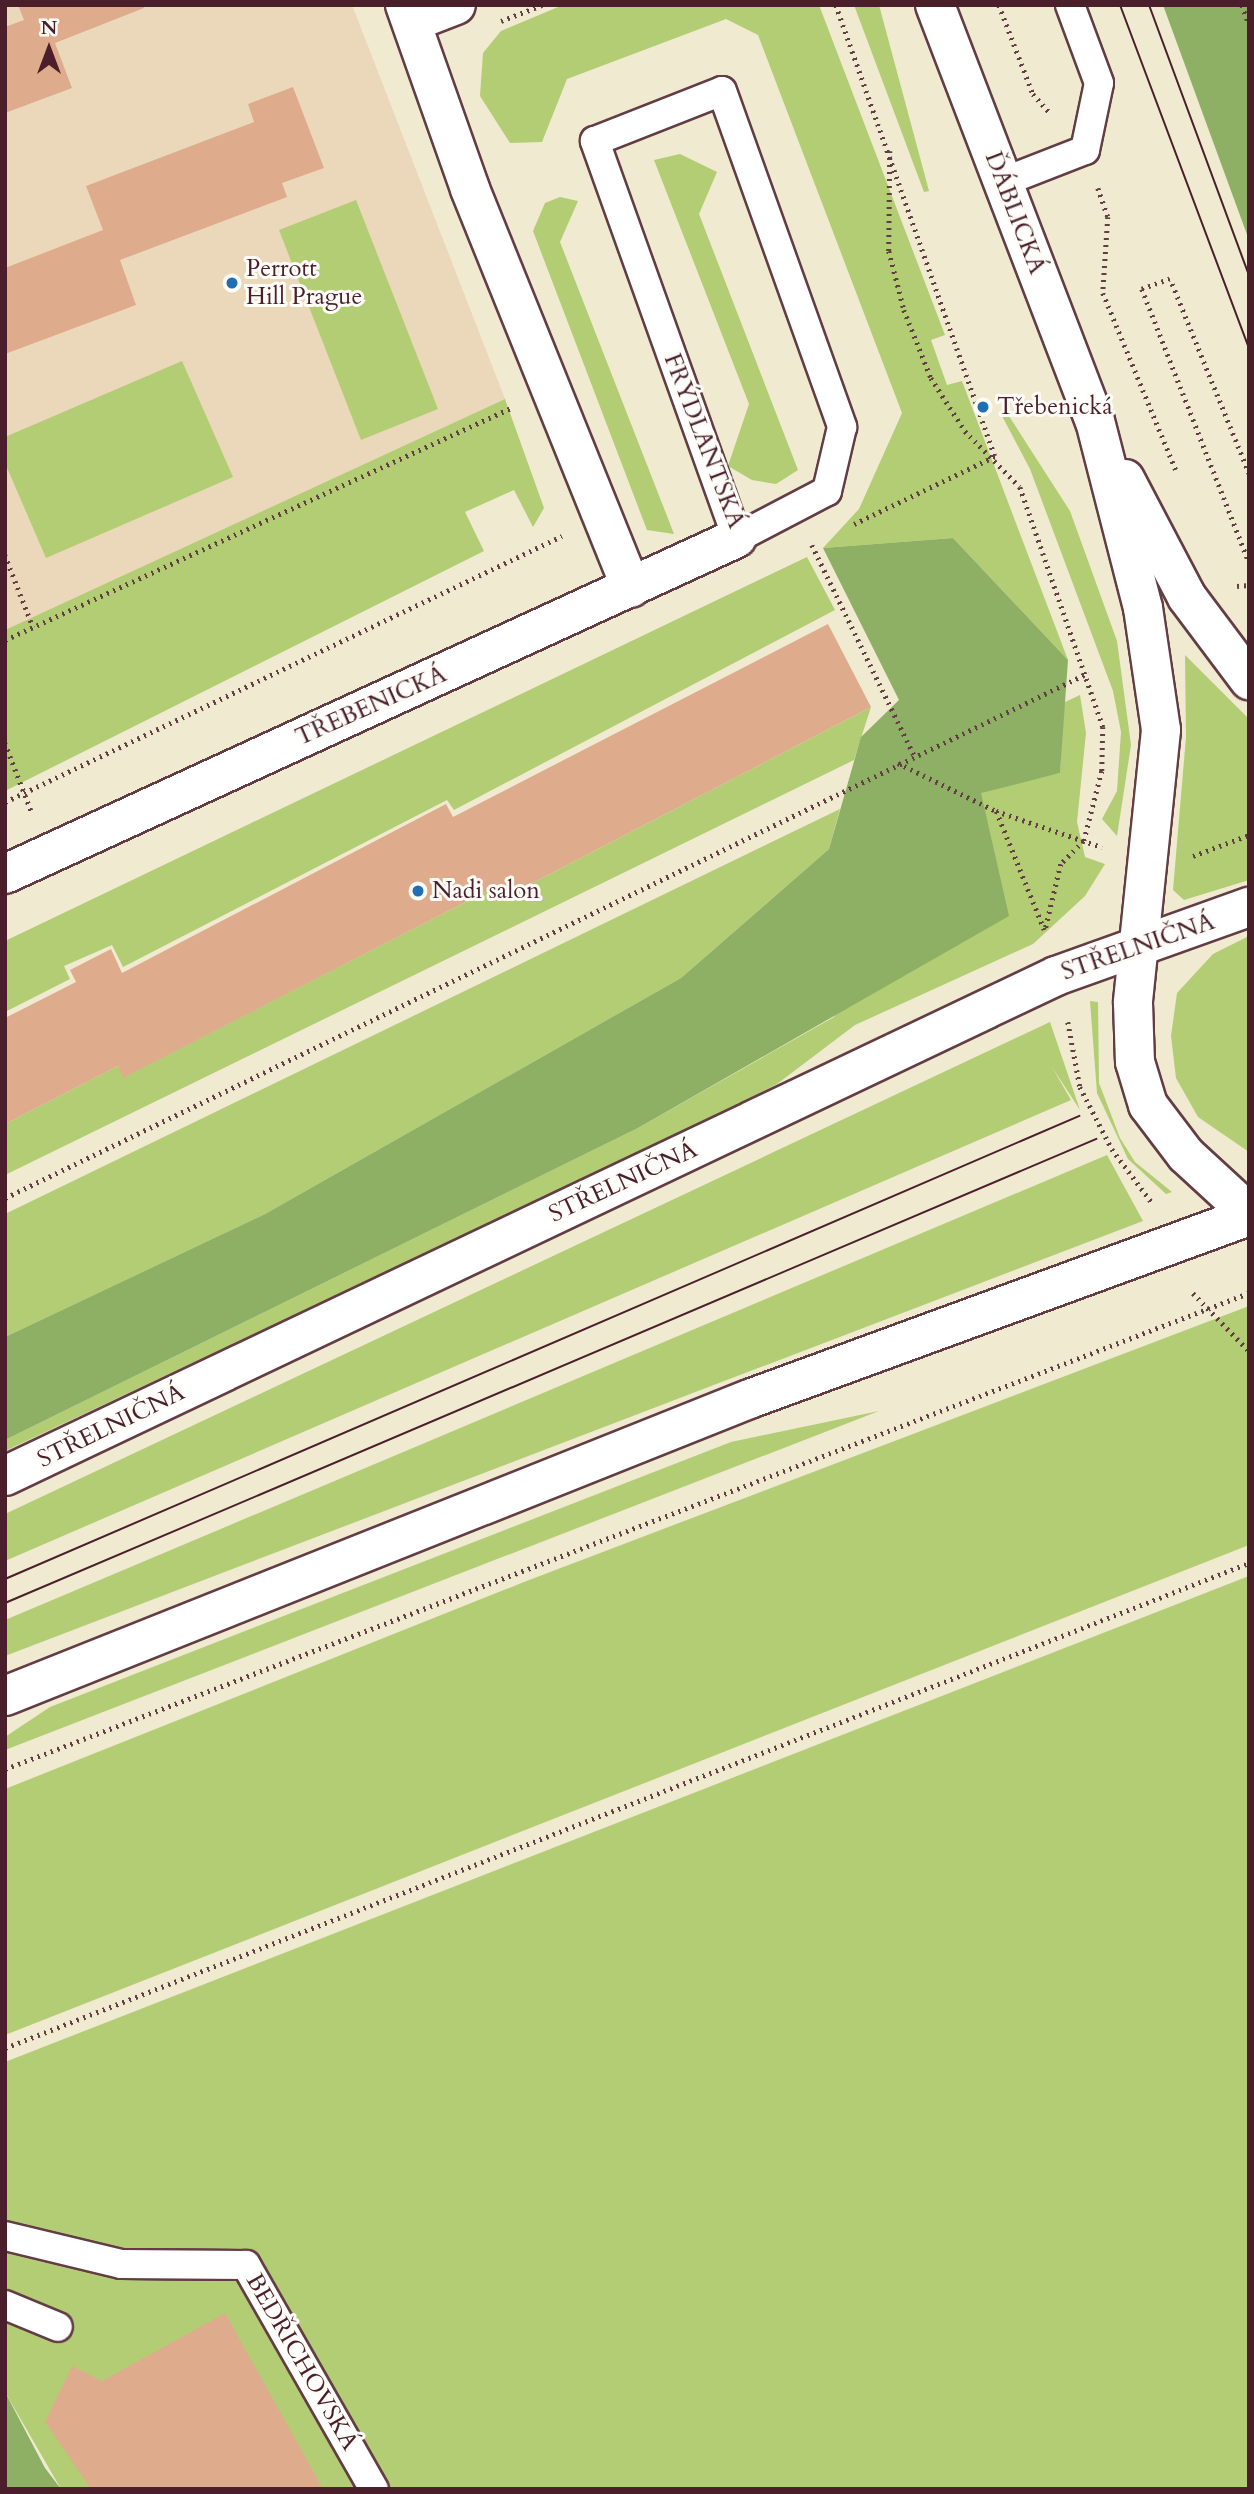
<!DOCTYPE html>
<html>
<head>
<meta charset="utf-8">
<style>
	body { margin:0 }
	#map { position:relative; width:1254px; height:2494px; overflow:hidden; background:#efead0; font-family:Cardo,serif }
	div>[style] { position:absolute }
	.built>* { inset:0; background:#ebd8ba }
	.green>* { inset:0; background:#b2cd73 }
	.forest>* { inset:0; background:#8db065 }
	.building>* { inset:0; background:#deac8c }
	.path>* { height:4.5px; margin-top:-2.25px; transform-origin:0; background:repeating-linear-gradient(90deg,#633d44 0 2px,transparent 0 7px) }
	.roads { filter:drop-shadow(2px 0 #633d44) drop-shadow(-2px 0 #633d44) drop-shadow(0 2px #633d44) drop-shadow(0 -2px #633d44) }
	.service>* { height:28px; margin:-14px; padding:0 14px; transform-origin:14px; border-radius:14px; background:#fff }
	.minor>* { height:38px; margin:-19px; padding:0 19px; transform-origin:19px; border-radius:19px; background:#fff }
	.secondary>* { height:38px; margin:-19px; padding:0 19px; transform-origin:19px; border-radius:19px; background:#fff }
	.tram>* { height:2px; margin:-1px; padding:0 1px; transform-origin:1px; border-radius:1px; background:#4a1f2b }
	.dots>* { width:19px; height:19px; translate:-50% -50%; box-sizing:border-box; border:4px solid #fdfcf7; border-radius:50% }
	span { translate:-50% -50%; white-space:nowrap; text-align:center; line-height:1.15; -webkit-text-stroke:6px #fdfcf7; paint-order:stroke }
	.street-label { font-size:24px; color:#4a1f2b }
	.poi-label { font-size:24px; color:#4a1f2b }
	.left { translate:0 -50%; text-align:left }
	.frame { position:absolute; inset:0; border:7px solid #4a1f2b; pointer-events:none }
	.north { position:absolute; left:14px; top:14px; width:70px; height:70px; -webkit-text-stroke:5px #fdfcf7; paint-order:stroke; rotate:0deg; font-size:19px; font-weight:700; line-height:28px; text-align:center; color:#4a1f2b }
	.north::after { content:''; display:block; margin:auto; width:24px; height:32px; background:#4a1f2b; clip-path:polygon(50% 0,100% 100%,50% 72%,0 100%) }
</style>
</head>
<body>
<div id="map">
	<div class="built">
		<div style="clip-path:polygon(5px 5px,352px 5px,505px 399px,5px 630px)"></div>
	</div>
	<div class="green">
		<div style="clip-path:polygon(563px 5px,819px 5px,945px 335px,931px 340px,947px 385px,962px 381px,1068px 660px,953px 538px,823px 548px,859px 509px,902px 413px,758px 35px,726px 19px,567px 79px,542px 142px,510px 143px,480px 96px,483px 53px,501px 31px)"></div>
		<div style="clip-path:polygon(854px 5px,879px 5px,929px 191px,924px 192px)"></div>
		<div style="clip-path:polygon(680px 154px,717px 172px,699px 214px,798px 470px,776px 484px,752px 480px,728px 466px,749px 404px,654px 160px)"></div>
		<div style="clip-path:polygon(560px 197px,578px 201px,560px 242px,674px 534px,647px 530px,533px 231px,545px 203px)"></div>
		<div style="clip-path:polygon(356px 200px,438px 409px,361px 440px,279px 230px)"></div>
		<div style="clip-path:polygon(182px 361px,233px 477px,46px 558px,5px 463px,5px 437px)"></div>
		<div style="clip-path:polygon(505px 399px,544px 508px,533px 527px,514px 490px,465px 512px,484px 551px,5px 791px,5px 630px)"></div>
		<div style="clip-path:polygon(1007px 413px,1070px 511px,1117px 641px,1131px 745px,1117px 836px,1102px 819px,1117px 791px,1121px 732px,1113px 691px,1030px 469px,1001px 414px)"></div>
		<div style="clip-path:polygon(807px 557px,835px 610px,454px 810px,447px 800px,123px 967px,112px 945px,64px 966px,70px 979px,5px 1012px,5px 941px)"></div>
		<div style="clip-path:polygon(1185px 655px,1249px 719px,1249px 880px,1184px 900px,1173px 890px,1186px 737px)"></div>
		<div style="clip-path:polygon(1080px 695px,1086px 733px,1077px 822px,1085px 857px,1105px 864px,1085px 896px,1033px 944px,855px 1025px,777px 1084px,697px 1126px,5px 1451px,5px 1440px,638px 1128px,834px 1017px,981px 792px,1060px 773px,1063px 703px)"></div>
		<div style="clip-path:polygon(871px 707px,854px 760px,5px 1175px,5px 1124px,118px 1066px,124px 1077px,489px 890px,496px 902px)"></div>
		<div style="clip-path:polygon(840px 809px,829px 849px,681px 978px,265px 1214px,5px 1337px,5px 1214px)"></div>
		<div style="clip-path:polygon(1249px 936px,1249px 1152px,1198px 1117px,1176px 1078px,1171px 1036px,1177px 993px,1213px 954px)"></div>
		<div style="clip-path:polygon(1090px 1001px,1098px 1002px,1099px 1083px,1120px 1138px,1135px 1162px,1172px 1192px,1166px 1194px,1128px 1159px,1097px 1093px)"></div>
		<div style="clip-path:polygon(1050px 1022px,1080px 1110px,1052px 1067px,1071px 1100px,5px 1561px,5px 1514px)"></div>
		<div style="clip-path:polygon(1107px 1155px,1143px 1221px,5px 1656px,5px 1620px)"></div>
		<div style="clip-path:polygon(1249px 1306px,1249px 1545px,5px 2035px,5px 1789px,524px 1582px)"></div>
		<div style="clip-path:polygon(879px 1411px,5px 1750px,5px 1737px,50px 1707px,731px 1442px)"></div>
		<div style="clip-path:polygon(1249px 1576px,1249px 2489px,61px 2489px,5px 2392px,5px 2062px)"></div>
	</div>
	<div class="forest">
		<div style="clip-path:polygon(1163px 5px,1249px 5px,1249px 240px)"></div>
		<div style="clip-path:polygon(953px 538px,1068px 660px,1060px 773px,981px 793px,1009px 916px,638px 1128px,5px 1440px,5px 1337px,265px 1214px,681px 978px,829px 849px,861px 737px,899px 700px,823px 548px)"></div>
		<div style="clip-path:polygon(5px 2392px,45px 2468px,61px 2489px,5px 2489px)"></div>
	</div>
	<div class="building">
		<div style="clip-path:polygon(18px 5px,144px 5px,144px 8px,55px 43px,72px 88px,5px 113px,5px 27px,24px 20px)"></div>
		<div style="clip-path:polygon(293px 87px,324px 168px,282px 183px,287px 197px,120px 260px,136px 305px,5px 354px,5px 268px,103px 230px,86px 186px,254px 122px,248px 104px)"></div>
		<div style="clip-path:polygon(828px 624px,871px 707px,496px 902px,489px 890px,123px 1078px,118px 1066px,5px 1124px,5px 1018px,76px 982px,70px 970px,111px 949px,122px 973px,446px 804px,453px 817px)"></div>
		<div style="clip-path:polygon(225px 2313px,323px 2489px,91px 2489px,45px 2422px,72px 2366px,102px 2381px)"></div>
	</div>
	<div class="path">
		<div style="left:836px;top:5px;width:478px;rotate:70.6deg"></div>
		<div style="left:999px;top:5px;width:95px;rotate:69.1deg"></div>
		<div style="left:1033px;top:94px;width:27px;rotate:48deg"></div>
		<div style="left:1242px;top:5px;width:20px;rotate:70deg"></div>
		<div style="left:501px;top:21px;width:44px;rotate:-21.3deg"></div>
		<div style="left:890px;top:151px;width:100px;rotate:90.6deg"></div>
		<div style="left:889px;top:251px;width:61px;rotate:75.7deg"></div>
		<div style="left:904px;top:310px;width:73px;rotate:68.3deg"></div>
		<div style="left:931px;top:378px;width:63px;rotate:57.3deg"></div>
		<div style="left:965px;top:431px;width:78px;rotate:45.5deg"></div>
		<div style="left:1020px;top:487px;width:254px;rotate:70.9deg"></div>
		<div style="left:1103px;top:727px;width:44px;rotate:91.3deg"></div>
		<div style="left:1102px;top:771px;width:72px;rotate:104.4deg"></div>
		<div style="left:1084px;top:841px;width:33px;rotate:135deg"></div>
		<div style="left:1061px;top:864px;width:69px;rotate:103.4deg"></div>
		<div style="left:1098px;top:188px;width:31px;rotate:71deg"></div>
		<div style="left:1108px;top:217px;width:76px;rotate:93.8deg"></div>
		<div style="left:1103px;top:293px;width:191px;rotate:67.6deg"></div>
		<div style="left:1249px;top:474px;width:210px;rotate:-112.1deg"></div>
		<div style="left:1170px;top:279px;width:30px;rotate:160deg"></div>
		<div style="left:1142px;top:289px;width:293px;rotate:68.6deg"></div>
		<div style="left:854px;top:524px;width:157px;rotate:-25.7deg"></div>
		<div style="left:812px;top:545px;width:233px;rotate:64.1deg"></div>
		<div style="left:5px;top:555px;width:77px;rotate:68.7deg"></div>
		<div style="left:1237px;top:586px;width:12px;rotate:-5deg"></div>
		<div style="left:5px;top:640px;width:557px;rotate:-24.63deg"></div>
		<div style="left:5px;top:743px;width:75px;rotate:68.9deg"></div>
		<div style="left:898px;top:763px;width:109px;rotate:26.1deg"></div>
		<div style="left:5px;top:802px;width:617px;rotate:-25.53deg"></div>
		<div style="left:1193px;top:856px;width:60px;rotate:-20.6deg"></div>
		<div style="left:1044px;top:930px;width:128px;rotate:-112deg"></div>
		<div style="left:996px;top:811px;width:112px;rotate:18.8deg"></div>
		<div style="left:1068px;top:1022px;width:66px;rotate:79.5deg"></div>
		<div style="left:1080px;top:1087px;width:70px;rotate:62.7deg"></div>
		<div style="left:1112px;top:1149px;width:69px;rotate:53.3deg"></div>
		<div style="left:5px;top:1198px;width:1204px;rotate:-25.86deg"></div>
		<div style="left:1193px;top:1293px;width:81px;rotate:46deg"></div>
		<div style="left:5px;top:1769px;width:1332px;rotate:-20.94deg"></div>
		<div style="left:5px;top:2048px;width:1335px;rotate:-21.3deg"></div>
	</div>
	<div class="roads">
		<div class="service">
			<div style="left:722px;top:91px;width:357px;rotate:70.3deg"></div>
			<div style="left:842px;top:427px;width:66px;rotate:103.2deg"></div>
			<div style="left:827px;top:491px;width:102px;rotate:152.4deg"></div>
			<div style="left:737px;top:538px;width:422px;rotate:-109.7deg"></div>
			<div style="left:595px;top:141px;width:136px;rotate:-21.5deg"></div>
			<div style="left:1003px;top:182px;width:88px;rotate:-21.3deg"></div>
			<div style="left:1085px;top:150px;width:68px;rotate:-78.2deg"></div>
			<div style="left:1099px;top:83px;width:83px;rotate:-110.4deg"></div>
			<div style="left:5px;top:2236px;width:119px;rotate:13.6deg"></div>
			<div style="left:121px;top:2264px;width:125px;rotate:0.5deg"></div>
			<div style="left:246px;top:2265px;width:258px;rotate:60.3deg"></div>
			<div style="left:5px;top:2305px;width:57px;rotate:22.5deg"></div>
		</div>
		<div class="minor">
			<div style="left:405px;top:5px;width:195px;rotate:70.5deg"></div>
			<div style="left:470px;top:189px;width:430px;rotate:68deg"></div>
			<div style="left:412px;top:22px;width:47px;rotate:-21.1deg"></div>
			<div style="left:5px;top:874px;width:805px;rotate:-24.66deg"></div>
		</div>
		<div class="secondary">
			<div style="left:935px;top:5px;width:446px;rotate:69deg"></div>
			<div style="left:1095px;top:421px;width:193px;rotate:75.6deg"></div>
			<div style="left:1143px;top:608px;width:123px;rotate:81.6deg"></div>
			<div style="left:1161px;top:730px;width:274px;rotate:95.9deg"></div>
			<div style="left:1133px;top:1003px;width:59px;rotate:88.1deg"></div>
			<div style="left:1135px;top:1062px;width:45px;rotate:73.2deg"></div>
			<div style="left:1148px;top:1105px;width:63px;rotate:52.8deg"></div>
			<div style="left:1186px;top:1155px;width:86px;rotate:42.6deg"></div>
			<div style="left:1125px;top:479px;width:133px;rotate:62.3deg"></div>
			<div style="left:1187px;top:597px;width:104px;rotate:53.2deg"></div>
			<div style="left:5px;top:1476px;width:1164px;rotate:-25.44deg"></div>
			<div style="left:1056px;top:976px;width:205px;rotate:-19.7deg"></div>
			<div style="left:5px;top:1696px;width:804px;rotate:-21.75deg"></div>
			<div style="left:752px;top:1398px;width:529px;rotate:-20.11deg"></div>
		</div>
	</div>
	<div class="tram">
		<div style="left:1120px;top:5px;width:367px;rotate:69.4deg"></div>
		<div style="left:1149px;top:5px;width:288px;rotate:69.7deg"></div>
		<div style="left:5px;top:1579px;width:1170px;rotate:-23.32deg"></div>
		<div style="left:5px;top:1603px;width:1186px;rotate:-23.04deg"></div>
	</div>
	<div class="dots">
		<div style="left:232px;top:283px;background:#1f6fb2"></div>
		<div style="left:983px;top:407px;background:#1f6fb2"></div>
		<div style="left:418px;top:891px;background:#1f6fb2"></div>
	</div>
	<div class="street-label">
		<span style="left:1015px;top:213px;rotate:69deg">ĎÁBLICKÁ</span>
		<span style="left:704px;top:441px;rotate:69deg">FRÝDLANTSKÁ</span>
		<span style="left:371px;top:706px;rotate:-24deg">TŘEBENICKÁ</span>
		<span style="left:1138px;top:947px;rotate:-19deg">STŘELNIČNÁ</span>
		<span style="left:623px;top:1182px;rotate:-25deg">STŘELNIČNÁ</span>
		<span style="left:111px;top:1426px;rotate:-26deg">STŘELNIČNÁ</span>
		<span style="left:302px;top:2362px;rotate:60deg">BEDŘICHOVSKÁ</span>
	</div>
	<div class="poi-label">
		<span class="left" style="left:246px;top:283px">Perrott<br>Hill Prague</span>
		<span class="left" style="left:997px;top:407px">Třebenická</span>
		<span class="left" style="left:432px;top:891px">Nadi salon</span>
	</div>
	<div class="frame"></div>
	<div class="north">N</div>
</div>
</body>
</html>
